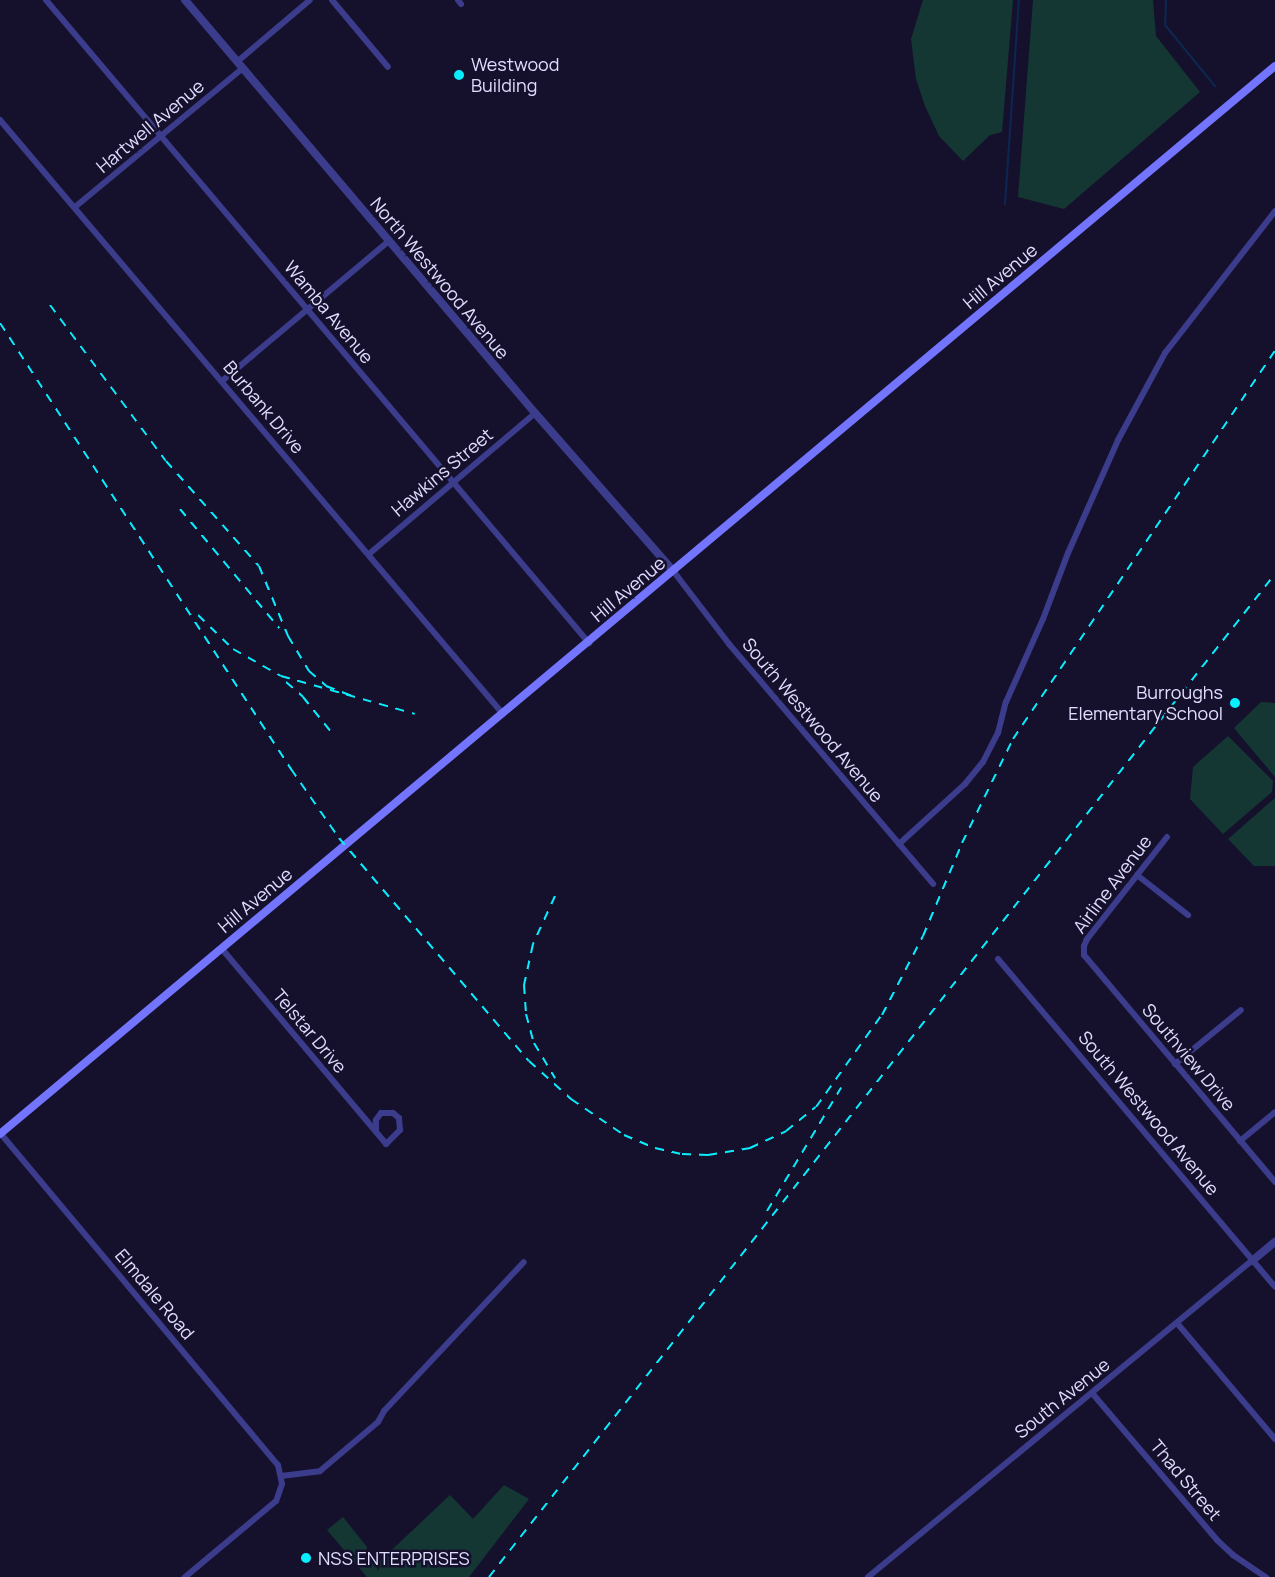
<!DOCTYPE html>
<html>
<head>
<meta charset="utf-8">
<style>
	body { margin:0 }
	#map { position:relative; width:1275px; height:1577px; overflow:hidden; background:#15112d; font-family:Manrope,sans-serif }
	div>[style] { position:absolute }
	.green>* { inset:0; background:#143734 }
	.stream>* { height:2px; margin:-1px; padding:0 1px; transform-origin:1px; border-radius:1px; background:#0c2751 }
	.minor>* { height:6px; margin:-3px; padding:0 3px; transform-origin:3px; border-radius:3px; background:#3c3c8c }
	.tertiary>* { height:8px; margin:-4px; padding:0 4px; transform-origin:4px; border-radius:4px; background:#3c3c8c }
	.secondary>* { height:8px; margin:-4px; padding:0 4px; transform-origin:4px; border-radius:4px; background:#7475ff }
	.rail>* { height:2px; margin-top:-1px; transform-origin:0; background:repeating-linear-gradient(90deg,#09eeff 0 9px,transparent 0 17px) }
	.dots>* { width:16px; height:16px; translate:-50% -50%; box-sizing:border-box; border:3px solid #15112d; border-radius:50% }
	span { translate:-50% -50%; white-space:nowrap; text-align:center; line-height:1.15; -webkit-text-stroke:5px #15112d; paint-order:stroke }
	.poi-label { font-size:18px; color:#e0ddff }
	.left { translate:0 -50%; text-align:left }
	.right { translate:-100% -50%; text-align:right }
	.street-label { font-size:18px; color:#e0ddff }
</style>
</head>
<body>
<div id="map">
	<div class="green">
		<div style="clip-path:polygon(923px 0,1013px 0,1002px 132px,990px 135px,963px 161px,939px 136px,925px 106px,916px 79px,911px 39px)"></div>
		<div style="clip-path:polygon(1033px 0,1153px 0,1156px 36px,1200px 92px,1064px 209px,1018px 197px)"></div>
		<div style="clip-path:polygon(1261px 702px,1275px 703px,1275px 777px,1234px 728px)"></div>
		<div style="clip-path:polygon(1228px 736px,1273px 781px,1272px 792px,1223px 834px,1190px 799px,1193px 767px)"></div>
		<div style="clip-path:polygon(1275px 798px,1275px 866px,1254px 866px,1228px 839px)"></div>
		<div style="clip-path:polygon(504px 1485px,529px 1499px,469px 1577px,367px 1577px,327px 1530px,343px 1517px,379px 1562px,450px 1495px,473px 1519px)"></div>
	</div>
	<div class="stream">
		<div style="left:1166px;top:0;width:25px;rotate:92deg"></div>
		<div style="left:1165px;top:25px;width:79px;rotate:50.7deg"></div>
		<div style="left:1005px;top:204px;width:204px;rotate:-86.1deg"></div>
	</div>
	<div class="minor">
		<div style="left:46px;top:0;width:842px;rotate:49.82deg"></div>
		<div style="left:332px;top:0;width:87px;rotate:50.1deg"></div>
		<div style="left:458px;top:0;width:5px;rotate:53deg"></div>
		<div style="left:238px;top:61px;width:94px;rotate:-40.3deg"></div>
		<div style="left:0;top:120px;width:778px;rotate:49.74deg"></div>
		<div style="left:75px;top:207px;width:218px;rotate:-39.6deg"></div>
		<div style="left:222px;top:381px;width:218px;rotate:-40deg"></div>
		<div style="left:369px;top:554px;width:218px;rotate:-40.3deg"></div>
		<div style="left:674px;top:572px;width:91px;rotate:52.6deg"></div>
		<div style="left:729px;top:644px;width:315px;rotate:49.6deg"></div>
		<div style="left:1167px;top:837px;width:130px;rotate:128.1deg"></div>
		<div style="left:1087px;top:939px;width:8px;rotate:113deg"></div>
		<div style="left:1084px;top:946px;width:9px;rotate:90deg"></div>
		<div style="left:1084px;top:955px;width:297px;rotate:49.9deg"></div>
		<div style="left:899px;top:844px;width:89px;rotate:-42.3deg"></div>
		<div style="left:965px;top:784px;width:28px;rotate:-51deg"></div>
		<div style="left:983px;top:762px;width:33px;rotate:-63deg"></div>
		<div style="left:998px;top:733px;width:32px;rotate:-76deg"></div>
		<div style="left:1006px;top:702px;width:91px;rotate:-66deg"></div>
		<div style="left:1043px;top:619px;width:71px;rotate:-69.3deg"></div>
		<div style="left:1068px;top:553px;width:124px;rotate:-66.1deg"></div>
		<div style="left:1118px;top:440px;width:99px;rotate:-61.6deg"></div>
		<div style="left:1165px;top:353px;width:180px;rotate:-52.2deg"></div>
		<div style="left:1137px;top:875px;width:65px;rotate:38.1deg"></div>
		<div style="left:222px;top:949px;width:255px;rotate:49.9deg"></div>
		<div style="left:386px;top:1144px;width:20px;rotate:-45deg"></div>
		<div style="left:400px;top:1130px;width:12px;rotate:-95deg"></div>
		<div style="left:399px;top:1118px;width:8px;rotate:-140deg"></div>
		<div style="left:393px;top:1113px;width:12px;rotate:180deg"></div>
		<div style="left:381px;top:1113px;width:9px;rotate:126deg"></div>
		<div style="left:376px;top:1120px;width:11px;rotate:90deg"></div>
		<div style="left:998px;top:959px;width:429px;rotate:49.8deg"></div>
		<div style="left:1175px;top:1064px;width:85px;rotate:-39.3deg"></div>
		<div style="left:1px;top:1134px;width:432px;rotate:50.1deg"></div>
		<div style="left:278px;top:1465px;width:19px;rotate:78deg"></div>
		<div style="left:282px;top:1484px;width:18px;rotate:109deg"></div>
		<div style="left:276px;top:1501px;width:119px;rotate:140.1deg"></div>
		<div style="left:1240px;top:1141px;width:45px;rotate:-39.6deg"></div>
		<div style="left:1177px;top:1323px;width:152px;rotate:49.8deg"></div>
		<div style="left:1092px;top:1393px;width:193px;rotate:49.6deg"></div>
		<div style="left:1217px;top:1540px;width:22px;rotate:43deg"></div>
		<div style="left:1233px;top:1555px;width:40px;rotate:34deg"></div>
		<div style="left:281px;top:1476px;width:39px;rotate:-7deg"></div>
		<div style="left:320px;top:1471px;width:76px;rotate:-40.2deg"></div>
		<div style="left:378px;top:1422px;width:13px;rotate:-61deg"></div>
		<div style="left:384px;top:1411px;width:204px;rotate:-46.8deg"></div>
		<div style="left:868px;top:1577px;width:497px;rotate:-39.5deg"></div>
	</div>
	<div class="tertiary">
		<div style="left:185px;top:0;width:541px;rotate:49.72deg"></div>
		<div style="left:535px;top:413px;width:211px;rotate:48.8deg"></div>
		<div style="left:1252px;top:1261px;width:30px;rotate:-40deg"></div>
	</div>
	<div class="secondary">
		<div style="left:0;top:1134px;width:1663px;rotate:-39.95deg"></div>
	</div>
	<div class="rail">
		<div style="left:50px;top:305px;width:194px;rotate:53.4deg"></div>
		<div style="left:166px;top:461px;width:140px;rotate:48.5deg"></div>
		<div style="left:259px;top:566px;width:76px;rotate:67.5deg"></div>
		<div style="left:288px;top:636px;width:41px;rotate:59deg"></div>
		<div style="left:309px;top:671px;width:23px;rotate:41deg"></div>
		<div style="left:326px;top:686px;width:28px;rotate:21deg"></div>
		<div style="left:0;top:323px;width:533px;rotate:56.88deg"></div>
		<div style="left:291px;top:769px;width:84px;rotate:55.2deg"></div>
		<div style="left:339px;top:838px;width:293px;rotate:49.6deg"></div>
		<div style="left:529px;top:1061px;width:57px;rotate:42.1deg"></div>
		<div style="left:571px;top:1099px;width:64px;rotate:34.2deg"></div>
		<div style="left:624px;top:1135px;width:34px;rotate:23deg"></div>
		<div style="left:655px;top:1148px;width:28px;rotate:13deg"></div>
		<div style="left:682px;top:1154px;width:26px;rotate:2deg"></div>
		<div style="left:708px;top:1155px;width:43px;rotate:-9.5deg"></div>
		<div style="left:750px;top:1148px;width:40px;rotate:-25deg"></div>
		<div style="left:786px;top:1131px;width:38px;rotate:-39deg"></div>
		<div style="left:816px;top:1107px;width:120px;rotate:-54.5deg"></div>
		<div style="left:180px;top:509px;width:155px;rotate:50.2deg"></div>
		<div style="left:198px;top:615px;width:49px;rotate:44.2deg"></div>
		<div style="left:233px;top:649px;width:55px;rotate:29.4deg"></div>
		<div style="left:281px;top:676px;width:139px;rotate:15.8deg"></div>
		<div style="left:286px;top:682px;width:23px;rotate:41deg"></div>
		<div style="left:303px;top:697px;width:46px;rotate:51.1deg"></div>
		<div style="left:555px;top:896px;width:53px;rotate:114.6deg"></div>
		<div style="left:533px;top:944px;width:42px;rotate:102.4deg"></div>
		<div style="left:524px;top:985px;width:29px;rotate:86deg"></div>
		<div style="left:526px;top:1014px;width:30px;rotate:75deg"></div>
		<div style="left:534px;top:1043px;width:41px;rotate:59deg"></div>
		<div style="left:882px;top:1015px;width:89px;rotate:-62.6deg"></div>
		<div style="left:923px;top:936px;width:101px;rotate:-67.2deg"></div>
		<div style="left:962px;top:843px;width:116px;rotate:-63.9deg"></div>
		<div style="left:1013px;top:739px;width:468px;rotate:-56deg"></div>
		<div style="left:767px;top:1211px;width:144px;rotate:-59deg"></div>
		<div style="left:489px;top:1577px;width:1274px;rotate:-51.92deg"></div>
	</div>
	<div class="dots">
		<div style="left:459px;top:75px;background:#09eeff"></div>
		<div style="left:1235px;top:703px;background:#09eeff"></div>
		<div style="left:306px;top:1558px;background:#09eeff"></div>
	</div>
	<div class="poi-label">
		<span class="left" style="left:471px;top:75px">Westwood<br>Building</span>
		<span class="right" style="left:1223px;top:703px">Burroughs<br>Elementary School</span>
		<span class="left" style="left:318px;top:1558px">NSS ENTERPRISES</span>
	</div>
	<div class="street-label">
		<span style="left:150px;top:126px;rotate:-40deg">Hartwell Avenue</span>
		<span style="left:1000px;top:276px;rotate:-40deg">Hill Avenue</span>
		<span style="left:440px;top:278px;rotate:50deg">North Westwood Avenue</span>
		<span style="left:329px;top:312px;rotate:50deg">Wamba Avenue</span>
		<span style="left:264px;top:407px;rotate:50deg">Burbank Drive</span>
		<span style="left:442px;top:472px;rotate:-40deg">Hawkins Street</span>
		<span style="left:628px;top:589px;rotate:-40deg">Hill Avenue</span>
		<span style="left:813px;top:720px;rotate:50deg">South Westwood Avenue</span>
		<span style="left:1112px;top:884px;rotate:-53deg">Airline Avenue</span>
		<span style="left:255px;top:900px;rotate:-40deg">Hill Avenue</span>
		<span style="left:310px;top:1031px;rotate:50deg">Telstar Drive</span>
		<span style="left:1189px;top:1057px;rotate:50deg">Southview Drive</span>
		<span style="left:1149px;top:1113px;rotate:50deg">South Westwood Avenue</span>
		<span style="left:155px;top:1294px;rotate:50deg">Elmdale Road</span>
		<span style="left:1062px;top:1398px;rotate:-39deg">South Avenue</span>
		<span style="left:1186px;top:1480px;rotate:50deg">Thad Street</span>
	</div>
</div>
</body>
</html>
